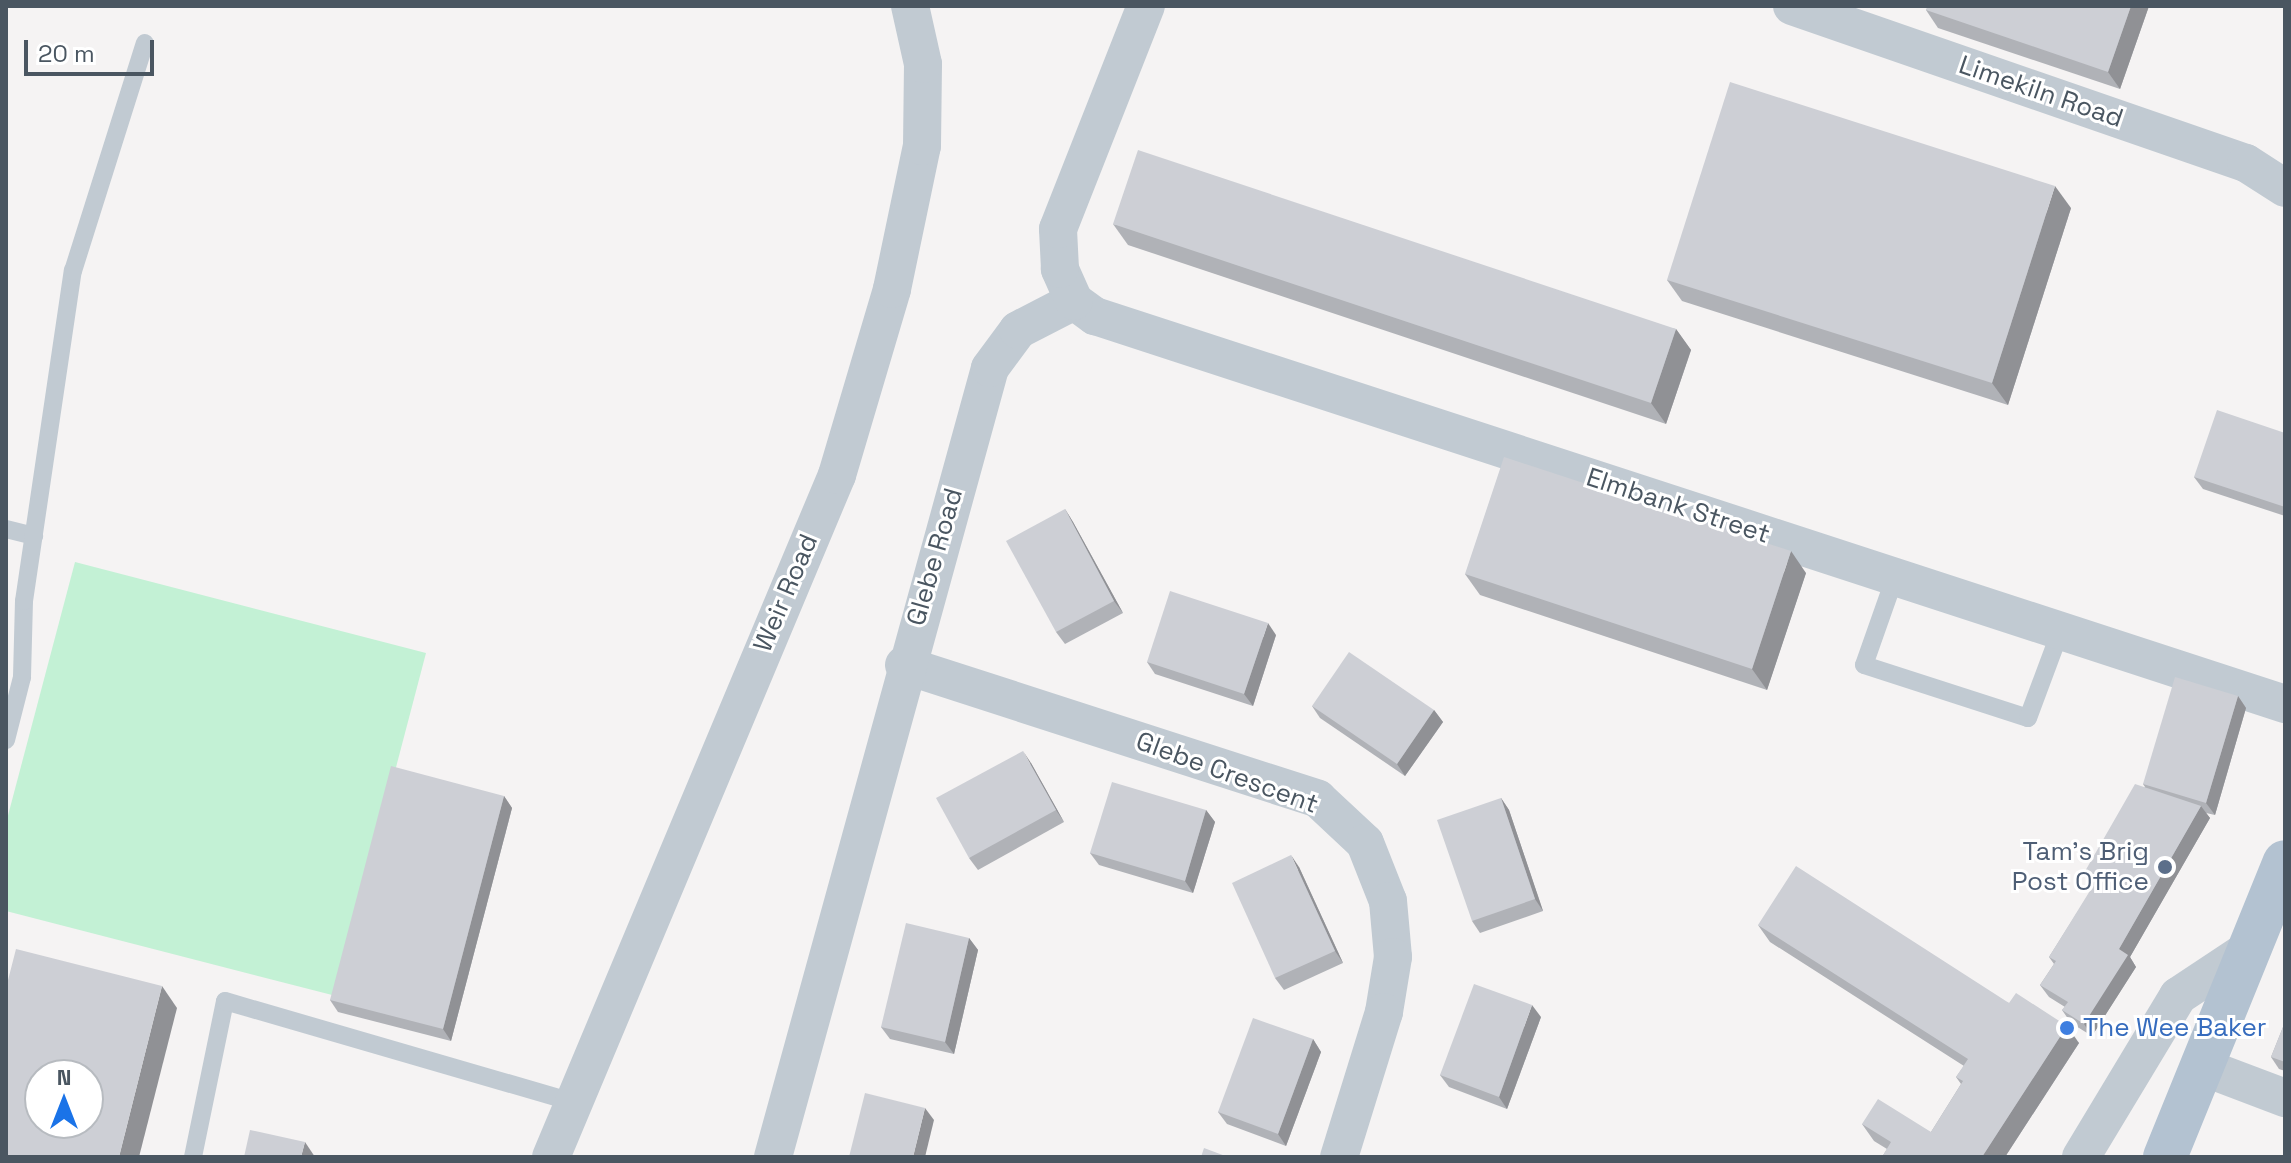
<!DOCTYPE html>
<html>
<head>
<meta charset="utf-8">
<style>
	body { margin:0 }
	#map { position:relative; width:2291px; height:1163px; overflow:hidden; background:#f5f3f3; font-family:"Space Grotesk",sans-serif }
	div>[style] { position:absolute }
	.green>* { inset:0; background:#c3f1d5 }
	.service>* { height:18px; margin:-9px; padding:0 9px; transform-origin:9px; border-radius:9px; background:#c1cad2 }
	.minor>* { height:38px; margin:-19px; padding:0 19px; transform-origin:19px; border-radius:19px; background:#c1cad2 }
	.primary>* { height:44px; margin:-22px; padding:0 22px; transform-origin:22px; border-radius:22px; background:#b3c2d1 }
	.wall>* { inset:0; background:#b0b2b7 }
	.shaded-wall>* { inset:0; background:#909195 }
	.building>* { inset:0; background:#cdcfd5 }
	.dots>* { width:22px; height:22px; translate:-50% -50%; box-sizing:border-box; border:4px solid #fff; border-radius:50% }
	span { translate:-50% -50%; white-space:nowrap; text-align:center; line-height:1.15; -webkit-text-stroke:6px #fff; paint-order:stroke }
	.street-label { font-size:26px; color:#4a5661 }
	.service-label { font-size:26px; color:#4e5e75 }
	.right { translate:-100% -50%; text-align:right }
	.shop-label { font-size:26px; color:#366cbe }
	.left { translate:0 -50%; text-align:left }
	.frame { position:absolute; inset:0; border:8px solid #4a5661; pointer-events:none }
	.north { position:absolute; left:24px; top:1059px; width:80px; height:80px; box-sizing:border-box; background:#fff; border:2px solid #b7bbc0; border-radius:50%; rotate:0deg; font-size:22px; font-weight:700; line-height:32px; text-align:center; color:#4a5661 }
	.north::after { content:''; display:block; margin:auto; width:28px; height:36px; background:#1a73e8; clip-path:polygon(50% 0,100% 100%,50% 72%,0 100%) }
	.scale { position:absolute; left:24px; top:40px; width:130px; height:36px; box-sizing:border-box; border:4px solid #4a5661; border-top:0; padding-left:10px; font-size:24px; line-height:28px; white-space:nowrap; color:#4a5661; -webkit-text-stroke:6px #fff; paint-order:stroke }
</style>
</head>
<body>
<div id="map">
	<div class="green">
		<div style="clip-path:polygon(75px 562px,426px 653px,336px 996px,6px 911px,6px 823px)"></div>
	</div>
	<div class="service">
		<div style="left:6px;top:529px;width:29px;rotate:14deg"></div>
		<div style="left:1895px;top:577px;width:93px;rotate:109.4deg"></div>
		<div style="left:1864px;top:665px;width:172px;rotate:17.9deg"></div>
		<div style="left:2028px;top:718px;width:92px;rotate:-69.6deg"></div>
		<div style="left:6px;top:740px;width:65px;rotate:-75.7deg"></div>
		<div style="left:22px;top:677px;width:76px;rotate:-88.5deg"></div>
		<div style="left:24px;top:601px;width:334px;rotate:-81.6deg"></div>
		<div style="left:73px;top:271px;width:239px;rotate:-72.5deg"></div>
		<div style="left:193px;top:1157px;width:159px;rotate:-78.4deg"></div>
		<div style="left:225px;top:1001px;width:366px;rotate:16.2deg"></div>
	</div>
	<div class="minor">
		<div style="left:1792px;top:6px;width:480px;rotate:19.1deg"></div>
		<div style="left:2246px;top:163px;width:46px;rotate:32.7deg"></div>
		<div style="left:1074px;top:301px;width:26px;rotate:36deg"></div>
		<div style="left:1095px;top:316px;width:1252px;rotate:18.06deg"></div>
		<div style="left:904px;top:665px;width:435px;rotate:17.9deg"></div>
		<div style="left:1318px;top:799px;width:64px;rotate:43.1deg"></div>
		<div style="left:1365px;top:843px;width:62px;rotate:68.4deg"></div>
		<div style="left:1388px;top:901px;width:56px;rotate:84.9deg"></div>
		<div style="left:1393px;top:957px;width:56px;rotate:99.3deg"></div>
		<div style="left:1384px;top:1012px;width:152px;rotate:107.2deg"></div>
		<div style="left:2203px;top:1067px;width:88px;rotate:20.7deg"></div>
		<div style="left:551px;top:1157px;width:740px;rotate:-67.25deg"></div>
		<div style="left:837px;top:475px;width:194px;rotate:-73.5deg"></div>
		<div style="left:892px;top:289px;width:146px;rotate:-78.2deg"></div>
		<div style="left:922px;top:146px;width:82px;rotate:-89.3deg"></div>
		<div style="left:923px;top:64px;width:59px;rotate:-102.6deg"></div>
		<div style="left:773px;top:1157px;width:818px;rotate:-74.62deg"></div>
		<div style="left:990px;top:368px;width:47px;rotate:-53.6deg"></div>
		<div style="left:1018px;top:330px;width:63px;rotate:-27.4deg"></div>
		<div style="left:1074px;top:301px;width:35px;rotate:-114deg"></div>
		<div style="left:1060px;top:269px;width:40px;rotate:-92.9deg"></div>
		<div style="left:1058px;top:229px;width:240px;rotate:-68.5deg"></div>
		<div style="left:2081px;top:1157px;width:188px;rotate:-58.9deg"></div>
		<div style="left:2178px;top:996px;width:89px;rotate:-33.5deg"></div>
	</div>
	<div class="primary">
		<div style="left:2165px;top:1157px;width:318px;rotate:-67.9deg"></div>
	</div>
	<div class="wall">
		<div style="clip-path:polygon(1928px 6px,2149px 6px,2120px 89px,1938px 28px,1926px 10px)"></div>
		<div style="clip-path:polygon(2071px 208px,2008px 405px,1682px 301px,1667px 280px)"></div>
		<div style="clip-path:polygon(1113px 224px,1676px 329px,1691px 350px,1666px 424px,1128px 245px)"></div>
		<div style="clip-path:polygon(2285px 433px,2285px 516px,2203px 489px,2194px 477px)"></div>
		<div style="clip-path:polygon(1065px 509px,1073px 522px,1123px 613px,1065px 644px,1056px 632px)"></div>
		<div style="clip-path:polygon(1806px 573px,1767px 690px,1480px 595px,1465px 574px)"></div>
		<div style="clip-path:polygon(1276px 635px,1253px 706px,1155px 674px,1147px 662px)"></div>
		<div style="clip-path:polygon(2238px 696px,2246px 708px,2215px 815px,2206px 813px,2210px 818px,2130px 957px,2136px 967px,2092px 1036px,2071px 1023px,2062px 1010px,2065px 1007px,2049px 997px,2040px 985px,2054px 964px,2049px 957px,2094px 886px,2084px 873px,2145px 787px,2143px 784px)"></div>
		<div style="clip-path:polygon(1312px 706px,1434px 710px,1443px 722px,1405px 776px,1320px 718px)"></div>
		<div style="clip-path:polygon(1031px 763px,1064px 822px,978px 870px,969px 858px)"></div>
		<div style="clip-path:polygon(504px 796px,512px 808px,451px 1041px,338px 1012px,330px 1000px)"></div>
		<div style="clip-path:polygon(1501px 798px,1509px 810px,1543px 911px,1480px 933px,1472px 921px)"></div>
		<div style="clip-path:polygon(1206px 810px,1215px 822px,1193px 893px,1099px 865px,1090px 853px)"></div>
		<div style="clip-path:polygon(1299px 867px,1343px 963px,1284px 990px,1275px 978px)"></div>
		<div style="clip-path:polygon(1758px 925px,2009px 1003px,2079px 1043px,2005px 1157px,1882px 1157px,1887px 1149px,1874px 1141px,1862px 1124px,1931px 1132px,1961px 1084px,1956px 1077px,1964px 1066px,1770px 942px)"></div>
		<div style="clip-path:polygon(969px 938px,978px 950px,954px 1054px,890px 1039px,881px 1027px)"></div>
		<div style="clip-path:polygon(1541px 1017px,1507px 1109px,1449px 1087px,1440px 1075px)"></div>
		<div style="clip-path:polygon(2285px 1022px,2285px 1071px,2279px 1069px,2271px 1057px)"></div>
		<div style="clip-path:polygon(1313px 1039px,1321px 1052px,1286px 1146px,1227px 1124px,1218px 1112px)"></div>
	</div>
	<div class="shaded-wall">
		<div style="clip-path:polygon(2131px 6px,2149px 6px,2120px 89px,2108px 72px)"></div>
		<div style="clip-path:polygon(2055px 186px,2071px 208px,2008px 405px,1992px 383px)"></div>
		<div style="clip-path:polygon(1676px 329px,1691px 350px,1666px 424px,1651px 403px)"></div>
		<div style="clip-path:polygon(1065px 509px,1073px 522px,1123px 613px,1114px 601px)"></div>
		<div style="clip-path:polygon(1791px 551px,1806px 573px,1767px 690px,1752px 669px)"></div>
		<div style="clip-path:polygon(1268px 623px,1276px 635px,1253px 706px,1244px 694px)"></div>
		<div style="clip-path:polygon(2238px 696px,2246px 708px,2215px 815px,2206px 803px)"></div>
		<div style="clip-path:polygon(1434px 710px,1443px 722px,1405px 776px,1397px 764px)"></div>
		<div style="clip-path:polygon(1023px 751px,1031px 763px,1064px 822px,1056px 810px)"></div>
		<div style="clip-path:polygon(504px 796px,512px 808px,451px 1041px,443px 1029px)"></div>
		<div style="clip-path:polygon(1501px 798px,1509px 810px,1543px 911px,1535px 899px)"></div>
		<div style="clip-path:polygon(2201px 806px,2210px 818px,2130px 957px,2136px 967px,2092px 1036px,2084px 1024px,2119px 949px)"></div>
		<div style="clip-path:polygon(1206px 810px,1215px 822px,1193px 893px,1185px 881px)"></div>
		<div style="clip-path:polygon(1291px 855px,1299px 867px,1343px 963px,1335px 951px)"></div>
		<div style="clip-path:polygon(969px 938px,978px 950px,954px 1054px,945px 1042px)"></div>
		<div style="clip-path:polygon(162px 986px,177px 1008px,139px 1157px,119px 1157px)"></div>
		<div style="clip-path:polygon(1532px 1005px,1541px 1017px,1507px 1109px,1499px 1097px)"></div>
		<div style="clip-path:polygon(2067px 1026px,2079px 1043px,2005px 1157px,1982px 1157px)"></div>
		<div style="clip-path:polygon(1313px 1039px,1321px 1052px,1286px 1146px,1278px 1134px)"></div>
		<div style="clip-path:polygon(925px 1108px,934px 1120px,925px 1157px,913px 1157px)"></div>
		<div style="clip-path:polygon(305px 1142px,315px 1157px,301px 1157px)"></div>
	</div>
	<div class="building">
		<div style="clip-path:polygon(1928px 6px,2131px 6px,2108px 72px,1926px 10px)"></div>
		<div style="clip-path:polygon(1730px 82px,2055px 186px,1992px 383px,1667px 280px)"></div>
		<div style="clip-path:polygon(1138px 150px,1676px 329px,1651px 403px,1113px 224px)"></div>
		<div style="clip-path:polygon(2217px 410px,2285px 433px,2285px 507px,2194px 477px)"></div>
		<div style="clip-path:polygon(1504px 457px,1791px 551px,1752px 669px,1465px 574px)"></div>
		<div style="clip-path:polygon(1065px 509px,1114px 601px,1056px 632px,1006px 541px)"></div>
		<div style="clip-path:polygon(1170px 591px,1268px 623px,1244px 694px,1147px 662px)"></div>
		<div style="clip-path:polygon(1349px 652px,1434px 710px,1397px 764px,1312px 706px)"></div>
		<div style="clip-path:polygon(2175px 677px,2238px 696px,2206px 803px,2143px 784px)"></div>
		<div style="clip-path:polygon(1023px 751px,1056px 810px,969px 858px,936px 798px)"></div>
		<div style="clip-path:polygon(391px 766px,504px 796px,443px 1029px,330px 1000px)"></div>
		<div style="clip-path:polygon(1112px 782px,1206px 810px,1185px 881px,1090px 853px)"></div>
		<div style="clip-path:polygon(2135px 784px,2201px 806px,2119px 949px,2128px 955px,2084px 1024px,2062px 1010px,2068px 1002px,2040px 985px,2056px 961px,2049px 957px,2096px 881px,2084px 873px)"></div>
		<div style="clip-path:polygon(1501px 798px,1535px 899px,1472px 921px,1437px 820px)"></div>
		<div style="clip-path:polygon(1291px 855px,1335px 951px,1275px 978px,1232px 883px)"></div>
		<div style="clip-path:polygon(1796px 866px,2009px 1003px,2016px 993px,2067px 1026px,1982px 1157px,1882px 1157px,1891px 1142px,1862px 1124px,1878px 1099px,1931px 1132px,1963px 1081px,1956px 1077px,1968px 1059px,1758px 925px)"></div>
		<div style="clip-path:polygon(906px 923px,969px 938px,945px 1042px,881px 1027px)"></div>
		<div style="clip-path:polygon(evenodd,16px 949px,162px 986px,119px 1157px,6px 1157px,6px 988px,16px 949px,40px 1075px,88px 1075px,88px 1123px,40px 1123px,40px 1075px)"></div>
		<div style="clip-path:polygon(1474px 984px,1532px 1005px,1499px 1097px,1440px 1075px)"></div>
		<div style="clip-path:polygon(1253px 1018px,1313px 1039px,1278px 1134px,1218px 1112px)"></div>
		<div style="clip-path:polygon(2285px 1022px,2285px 1062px,2271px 1057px)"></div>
		<div style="clip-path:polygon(865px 1093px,925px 1108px,913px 1157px,849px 1157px)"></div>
		<div style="clip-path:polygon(250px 1130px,305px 1142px,301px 1157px,244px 1157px)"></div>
		<div style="clip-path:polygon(1204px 1148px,1228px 1157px,1201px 1157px)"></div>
	</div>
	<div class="dots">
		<div style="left:2165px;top:867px;background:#5c6f8a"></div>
		<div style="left:2067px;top:1028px;background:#3f7fe0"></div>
	</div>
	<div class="street-label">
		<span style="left:2041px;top:92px;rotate:19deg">Limekiln Road</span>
		<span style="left:1678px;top:506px;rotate:18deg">Elmbank Street</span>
		<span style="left:935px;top:557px;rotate:-74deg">Glebe Road</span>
		<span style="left:786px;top:593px;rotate:-67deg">Weir Road</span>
		<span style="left:1227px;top:773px;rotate:20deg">Glebe Crescent</span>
	</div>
	<div class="service-label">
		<span class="right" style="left:2149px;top:867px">Tam's Brig<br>Post Office</span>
	</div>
	<div class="shop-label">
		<span class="left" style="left:2083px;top:1028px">The Wee Baker</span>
	</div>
	<div class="frame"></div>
	<div class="north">N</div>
	<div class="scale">20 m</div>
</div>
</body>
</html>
